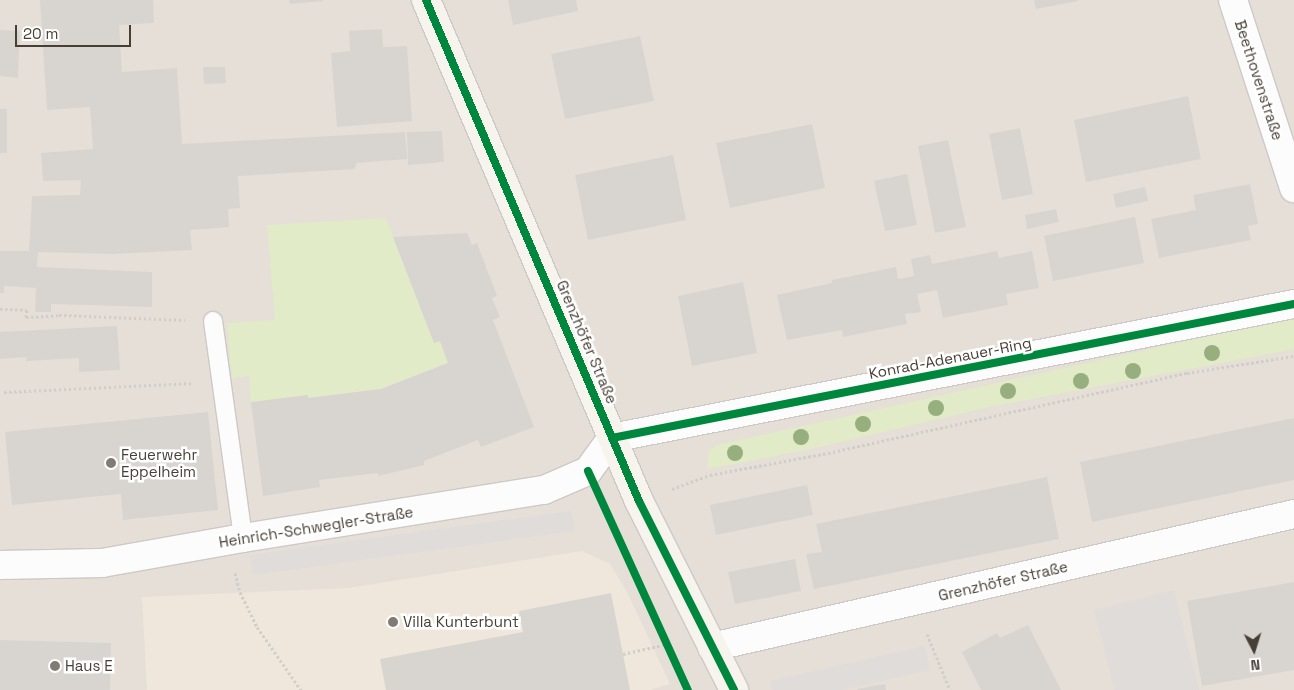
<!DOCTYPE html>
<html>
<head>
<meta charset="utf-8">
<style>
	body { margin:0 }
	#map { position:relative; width:1294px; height:690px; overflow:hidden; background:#f0edea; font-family:"Space Grotesk",sans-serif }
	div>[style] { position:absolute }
	.residential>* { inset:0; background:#e5dfd7 }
	.education>* { inset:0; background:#efe7db }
	.green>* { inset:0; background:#e1ebc8 }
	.parking>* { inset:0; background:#dfdcd9 }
	.building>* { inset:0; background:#d8d5d1 }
	.path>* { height:3px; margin-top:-1.5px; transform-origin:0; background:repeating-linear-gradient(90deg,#d1ceca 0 2.5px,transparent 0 5px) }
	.roads { filter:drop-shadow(1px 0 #cdc9c6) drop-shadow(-1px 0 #cdc9c6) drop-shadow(0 1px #cdc9c6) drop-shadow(0 -1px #cdc9c6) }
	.lane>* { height:18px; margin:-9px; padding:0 9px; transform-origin:9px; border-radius:9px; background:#fdfcfc }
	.street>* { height:28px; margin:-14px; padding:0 14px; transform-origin:14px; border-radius:14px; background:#fdfcfc }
	.secondary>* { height:28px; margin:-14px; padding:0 14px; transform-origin:14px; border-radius:14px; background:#f7f4ee }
	.cycleway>* { height:8px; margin:-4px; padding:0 4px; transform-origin:4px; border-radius:4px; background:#00873e }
	.trees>* { width:16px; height:16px; margin:-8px; border-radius:50%; background:#97af7e }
	.dots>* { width:14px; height:14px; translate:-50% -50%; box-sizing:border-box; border:2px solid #fff; border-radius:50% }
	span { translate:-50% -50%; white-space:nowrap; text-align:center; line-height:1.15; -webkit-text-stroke:5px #fff; paint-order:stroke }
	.street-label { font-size:15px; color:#473e35 }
	.poi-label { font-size:15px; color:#473e35 }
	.left { translate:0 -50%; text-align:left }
	.north { position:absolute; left:1229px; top:625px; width:50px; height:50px; -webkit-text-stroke:4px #fff; paint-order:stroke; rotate:175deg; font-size:14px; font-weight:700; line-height:20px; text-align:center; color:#473e35 }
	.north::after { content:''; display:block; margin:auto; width:18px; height:22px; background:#473e35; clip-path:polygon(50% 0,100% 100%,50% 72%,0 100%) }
	.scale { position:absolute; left:15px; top:25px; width:116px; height:22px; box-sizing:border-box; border:2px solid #473e35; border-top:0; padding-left:6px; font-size:15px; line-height:18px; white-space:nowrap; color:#473e35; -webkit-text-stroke:4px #fff; paint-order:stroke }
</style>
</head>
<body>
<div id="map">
	<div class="residential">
		<div style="clip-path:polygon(0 0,1294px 0,1294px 690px,0 690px)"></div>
	</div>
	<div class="education">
		<div style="clip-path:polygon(582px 551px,610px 564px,627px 592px,670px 684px,650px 690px,147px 690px,142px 597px,348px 588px)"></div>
	</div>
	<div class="green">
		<div style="clip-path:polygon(386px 218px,434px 343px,440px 341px,448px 363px,381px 389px,308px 398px,307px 395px,251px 402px,249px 376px,232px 378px,227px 323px,275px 320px,267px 225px)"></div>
		<div style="clip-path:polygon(1294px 317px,1294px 349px,985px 408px,807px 450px,707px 469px,709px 451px,717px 445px)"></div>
	</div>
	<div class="parking">
		<div style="clip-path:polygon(571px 511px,574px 531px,253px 575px,250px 555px)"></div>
		<div style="clip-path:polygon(1174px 590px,1199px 690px,1115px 690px,1094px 610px)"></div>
		<div style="clip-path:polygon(925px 646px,930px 670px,842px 690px,772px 690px,770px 681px)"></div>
	</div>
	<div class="building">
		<div style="clip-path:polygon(40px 0,153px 0,154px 23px,119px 25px,122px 72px,177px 68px,182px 144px,405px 132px,407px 159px,356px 163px,355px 169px,238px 176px,240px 208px,228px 209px,229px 227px,190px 230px,192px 250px,114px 254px,38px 252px,37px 267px,152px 272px,152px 307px,51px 304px,51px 312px,35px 312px,36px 288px,4px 286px,4px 293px,0 293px,0 251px,29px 251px,32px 196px,80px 195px,81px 180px,43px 181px,41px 153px,93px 149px,90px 107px,47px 110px)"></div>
		<div style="clip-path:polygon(289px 0,323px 0,323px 1px,290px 4px)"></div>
		<div style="clip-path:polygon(508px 0,576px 0,578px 11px,513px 25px)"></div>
		<div style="clip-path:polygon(1034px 0,1078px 0,1078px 1px,1036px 9px)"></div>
		<div style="clip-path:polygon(382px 29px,383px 47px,407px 46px,412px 121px,337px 127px,331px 53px,350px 51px,349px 31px)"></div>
		<div style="clip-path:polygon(0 30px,20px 31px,18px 78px,0 76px)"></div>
		<div style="clip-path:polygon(640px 36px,654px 101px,565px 119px,551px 54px)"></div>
		<div style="clip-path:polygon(203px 67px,225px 67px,226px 83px,204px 84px)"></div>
		<div style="clip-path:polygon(1188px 96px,1201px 159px,1086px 182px,1074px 120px)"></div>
		<div style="clip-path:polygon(0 109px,7px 109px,7px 153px,0 153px)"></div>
		<div style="clip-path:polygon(812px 124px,825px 188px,730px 208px,716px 143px)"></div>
		<div style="clip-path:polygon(1020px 128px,1033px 194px,1002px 200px,989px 134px)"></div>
		<div style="clip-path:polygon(442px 131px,444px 162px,408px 165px,407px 132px)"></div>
		<div style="clip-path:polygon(948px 140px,966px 227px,935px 233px,918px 146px)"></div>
		<div style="clip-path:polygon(673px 155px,686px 220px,588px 240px,575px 175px)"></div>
		<div style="clip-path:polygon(907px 174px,917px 225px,885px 231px,874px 181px)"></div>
		<div style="clip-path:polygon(1250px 184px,1258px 224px,1248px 226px,1251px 240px,1159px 258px,1151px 219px,1196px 210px,1193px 195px)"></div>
		<div style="clip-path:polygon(1145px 187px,1148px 201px,1116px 208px,1113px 194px)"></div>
		<div style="clip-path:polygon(1056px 209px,1059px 222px,1027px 229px,1025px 215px)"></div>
		<div style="clip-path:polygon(1135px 217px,1144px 263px,1053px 281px,1044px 236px)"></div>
		<div style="clip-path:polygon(467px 233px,472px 245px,477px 243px,497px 296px,492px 298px,500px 317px,493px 320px,534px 427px,481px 447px,478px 440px,424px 461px,424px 465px,378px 476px,378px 473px,319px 480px,320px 487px,263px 496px,251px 402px,308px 395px,308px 398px,381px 389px,448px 363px,440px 341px,434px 343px,393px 237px)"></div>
		<div style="clip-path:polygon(997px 251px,999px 258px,1032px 251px,1039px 288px,1006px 294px,1008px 305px,943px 318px,937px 290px,917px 294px,921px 312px,905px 314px,907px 324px,843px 337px,842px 330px,787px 340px,777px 295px,832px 283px,832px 280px,896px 267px,898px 279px,914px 276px,911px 259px,930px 255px,932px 264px)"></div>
		<div style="clip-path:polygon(743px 282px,757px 353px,692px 366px,678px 296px)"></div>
		<div style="clip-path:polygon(117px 326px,120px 370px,79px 372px,79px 358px,26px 361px,27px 357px,0 359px,0 332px)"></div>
		<div style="clip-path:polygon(208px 412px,218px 510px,123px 520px,121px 494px,12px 505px,5px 432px)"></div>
		<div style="clip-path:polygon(1294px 418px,1294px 480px,1092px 522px,1080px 462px)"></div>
		<div style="clip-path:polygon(1047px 477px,1059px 539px,814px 589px,806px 554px,822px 552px,816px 524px)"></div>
		<div style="clip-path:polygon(807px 485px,813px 515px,716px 535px,710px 505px)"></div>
		<div style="clip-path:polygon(795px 559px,801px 591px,735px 604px,728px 572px)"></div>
		<div style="clip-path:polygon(1294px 582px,1294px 670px,1202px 686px,1187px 601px)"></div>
		<div style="clip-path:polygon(611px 593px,630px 690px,386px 690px,380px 659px,523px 632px,519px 611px)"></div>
		<div style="clip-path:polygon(1028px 625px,1061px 690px,981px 690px,962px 652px,997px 633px,1000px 638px)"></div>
		<div style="clip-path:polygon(0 640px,111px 643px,110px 690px,0 690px)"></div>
		<div style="clip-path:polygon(885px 684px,886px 690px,857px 690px,857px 689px)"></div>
	</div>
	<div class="path">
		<div style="left:0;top:309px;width:27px;rotate:2deg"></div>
		<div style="left:27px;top:310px;width:7px;rotate:98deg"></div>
		<div style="left:26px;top:317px;width:33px;rotate:-3deg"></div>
		<div style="left:59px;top:315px;width:126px;rotate:2.3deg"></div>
		<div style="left:4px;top:392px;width:189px;rotate:-2.7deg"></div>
		<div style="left:672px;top:489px;width:40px;rotate:-20.2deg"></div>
		<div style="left:710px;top:475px;width:120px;rotate:-10.6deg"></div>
		<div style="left:828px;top:453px;width:368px;rotate:-12.6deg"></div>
		<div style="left:1187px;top:373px;width:108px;rotate:-9deg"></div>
		<div style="left:235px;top:573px;width:20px;rotate:75deg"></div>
		<div style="left:240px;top:592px;width:39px;rotate:64deg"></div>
		<div style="left:257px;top:627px;width:77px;rotate:55.1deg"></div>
		<div style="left:927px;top:634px;width:61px;rotate:67.7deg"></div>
		<div style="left:623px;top:654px;width:45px;rotate:-12.8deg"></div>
	</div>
	<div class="roads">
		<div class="lane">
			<div style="left:213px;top:321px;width:219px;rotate:82.1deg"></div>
		</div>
		<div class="street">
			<div style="left:1233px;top:0;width:198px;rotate:72deg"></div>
			<div style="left:0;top:565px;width:102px;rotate:-1.1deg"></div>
			<div style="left:102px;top:563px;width:143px;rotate:-10.1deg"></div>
			<div style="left:243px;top:538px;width:305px;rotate:-9.1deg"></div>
			<div style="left:544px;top:490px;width:48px;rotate:-23.4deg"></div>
			<div style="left:588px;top:471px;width:41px;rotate:-54deg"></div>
			<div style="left:612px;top:438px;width:695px;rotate:-11.12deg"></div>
			<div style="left:712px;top:647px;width:597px;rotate:-12.87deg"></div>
		</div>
		<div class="secondary">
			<div style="left:426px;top:0;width:544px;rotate:66.97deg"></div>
			<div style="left:639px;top:501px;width:212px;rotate:63.3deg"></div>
		</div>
	</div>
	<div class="cycleway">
		<div style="left:426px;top:0;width:544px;rotate:66.97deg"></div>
		<div style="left:639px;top:501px;width:212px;rotate:63.3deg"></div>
		<div style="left:612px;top:438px;width:695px;rotate:-11.12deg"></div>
		<div style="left:588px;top:471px;width:241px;rotate:65.5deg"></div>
	</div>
	<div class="trees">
		<div style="left:1212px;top:353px"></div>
		<div style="left:1133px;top:371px"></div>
		<div style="left:1081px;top:381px"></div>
		<div style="left:1008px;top:391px"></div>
		<div style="left:936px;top:408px"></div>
		<div style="left:863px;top:424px"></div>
		<div style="left:801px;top:437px"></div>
		<div style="left:735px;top:453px"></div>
	</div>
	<div class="dots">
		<div style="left:111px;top:463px;background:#827b74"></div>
		<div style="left:393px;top:622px;background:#827b74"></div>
		<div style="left:55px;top:666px;background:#827b74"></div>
	</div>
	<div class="street-label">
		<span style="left:1259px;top:80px;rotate:72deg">Beethovenstraße</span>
		<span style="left:587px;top:342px;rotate:67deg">Grenzhöfer Straße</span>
		<span style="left:950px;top:358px;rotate:-11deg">Konrad-Adenauer-Ring</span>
		<span style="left:316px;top:527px;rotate:-9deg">Heinrich-Schwegler-Straße</span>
		<span style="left:1003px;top:581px;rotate:-13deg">Grenzhöfer Straße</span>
	</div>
	<div class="poi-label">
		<span class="left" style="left:121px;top:463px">Feuerwehr<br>Eppelheim</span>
		<span class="left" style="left:403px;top:622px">Villa Kunterbunt</span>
		<span class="left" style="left:65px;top:666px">Haus E</span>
	</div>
	<div class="north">N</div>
	<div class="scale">20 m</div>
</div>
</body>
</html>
